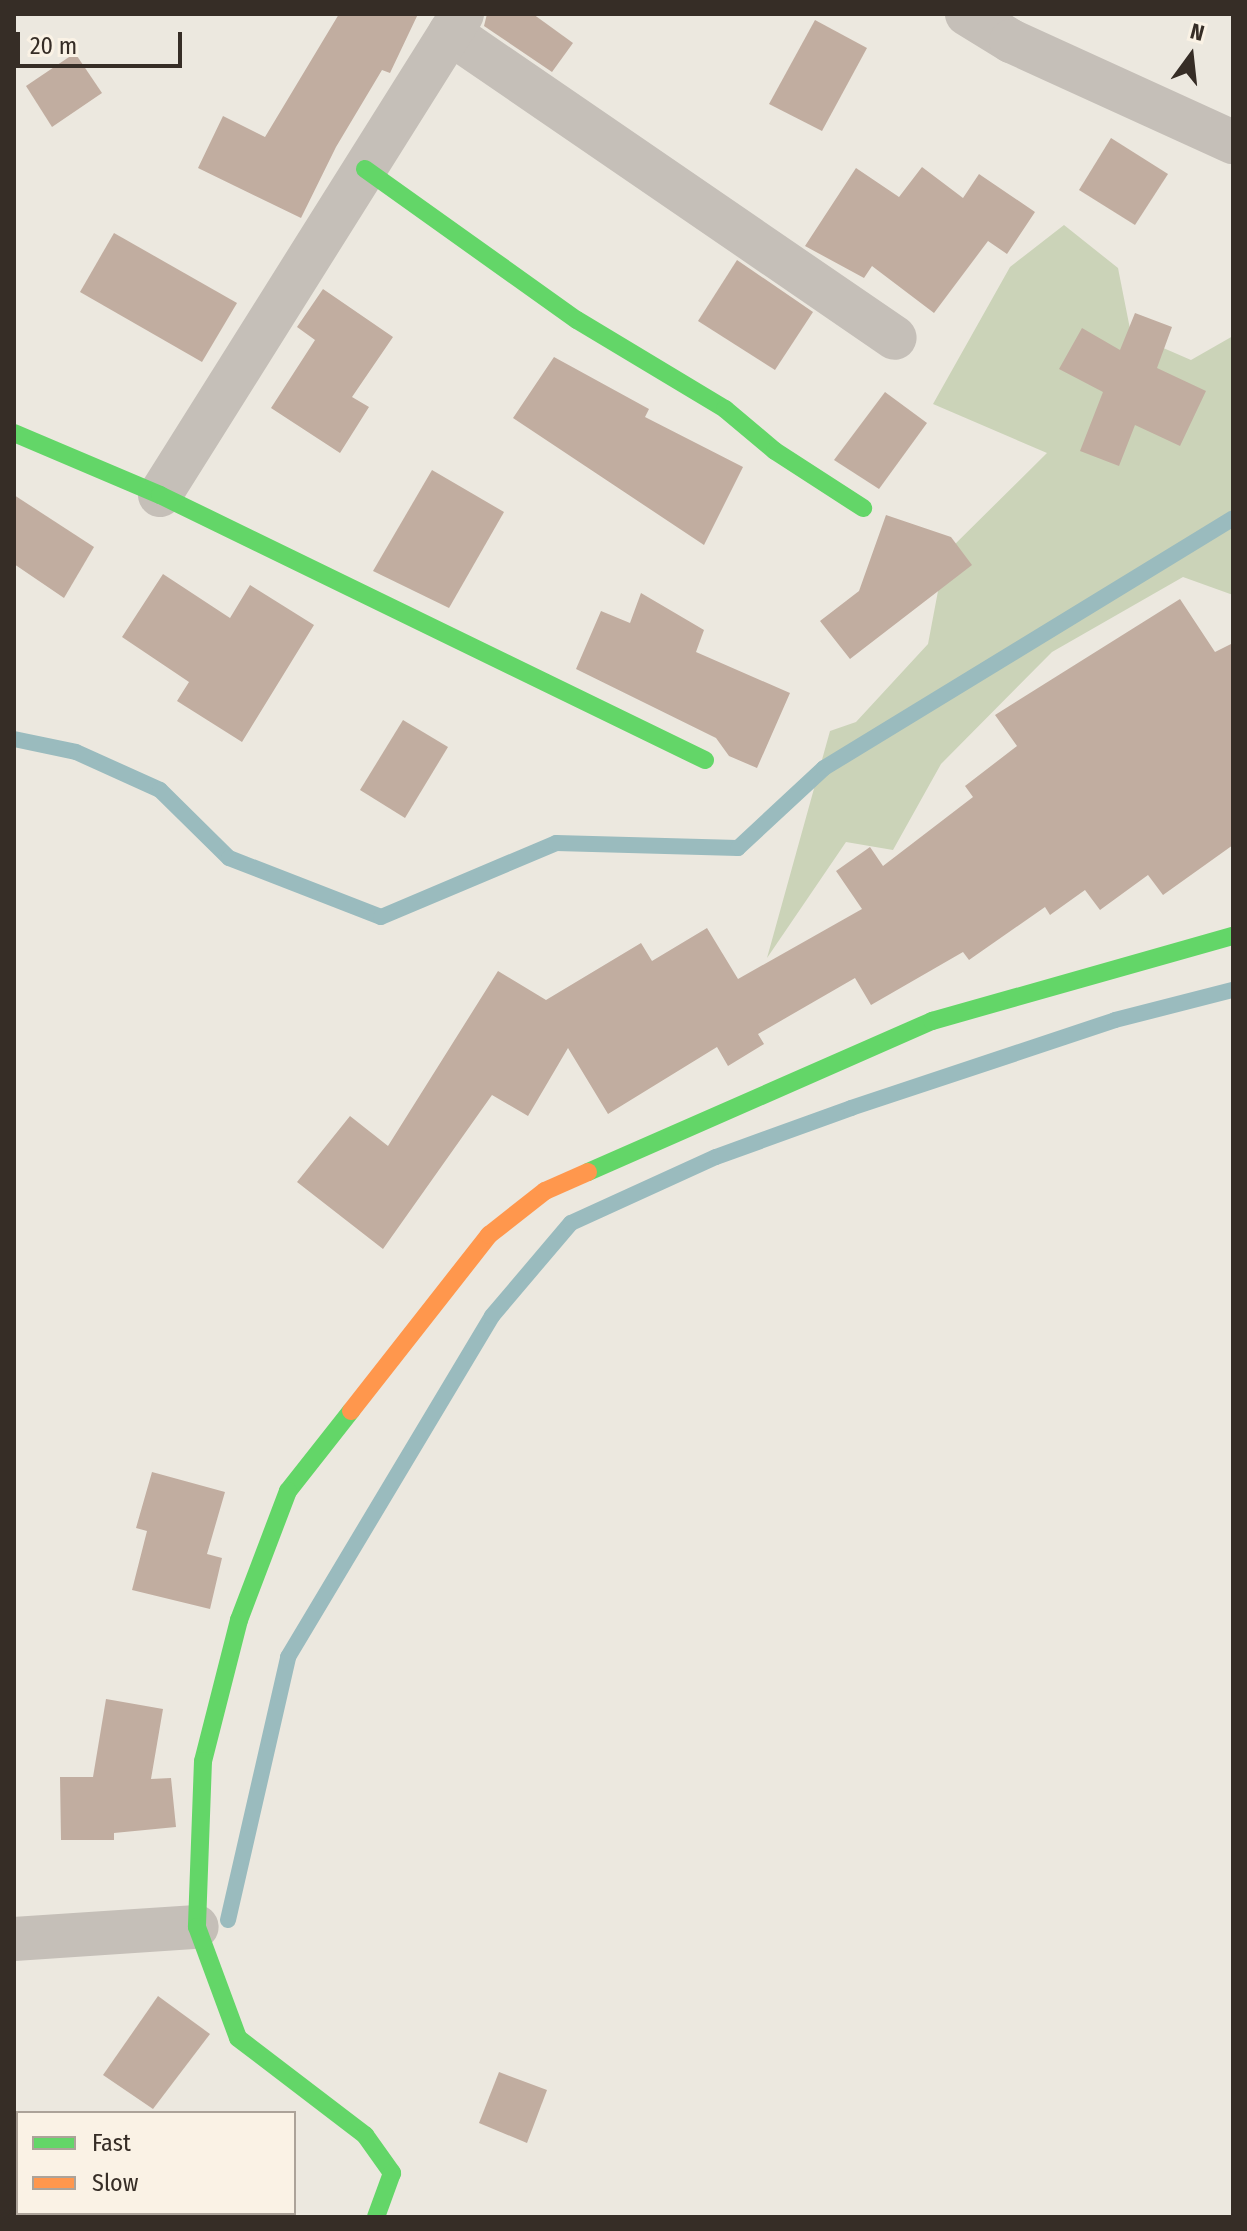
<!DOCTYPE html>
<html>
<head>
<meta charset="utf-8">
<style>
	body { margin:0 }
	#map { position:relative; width:1247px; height:2231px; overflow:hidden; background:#ece8df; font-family:"Fira Sans Condensed",sans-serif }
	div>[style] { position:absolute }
	.green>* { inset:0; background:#cbd3b8 }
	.stream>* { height:16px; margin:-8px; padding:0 8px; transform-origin:8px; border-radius:8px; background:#9abbbe }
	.building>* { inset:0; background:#c1ada0 }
	.street>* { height:44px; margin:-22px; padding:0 22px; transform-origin:22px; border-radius:22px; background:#c5bfb8 }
	.fast>* { height:18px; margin:-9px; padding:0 9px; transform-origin:9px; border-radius:9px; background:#63d668 }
	.slow>* { height:18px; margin:-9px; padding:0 9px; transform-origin:9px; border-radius:9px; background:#ff974d }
	span { translate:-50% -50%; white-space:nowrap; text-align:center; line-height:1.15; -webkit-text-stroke:8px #faf2e5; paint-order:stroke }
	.frame { position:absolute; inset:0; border:16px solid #362d26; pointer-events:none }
	.legend { position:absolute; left:16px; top:2111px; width:280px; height:104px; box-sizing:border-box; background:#faf2e5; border:2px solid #aca399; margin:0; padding:10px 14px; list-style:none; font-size:24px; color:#362d26 }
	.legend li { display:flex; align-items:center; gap:16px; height:40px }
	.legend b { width:40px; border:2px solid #aca399 }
	.north { position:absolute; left:1151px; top:16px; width:80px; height:80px; -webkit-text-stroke:6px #faf2e5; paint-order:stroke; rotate:15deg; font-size:22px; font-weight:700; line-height:32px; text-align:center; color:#362d26 }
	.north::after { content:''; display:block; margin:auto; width:28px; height:36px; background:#362d26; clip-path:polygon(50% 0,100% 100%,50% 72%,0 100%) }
	.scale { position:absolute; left:16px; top:32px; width:166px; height:36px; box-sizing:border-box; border:4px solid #362d26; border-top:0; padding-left:10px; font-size:24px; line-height:28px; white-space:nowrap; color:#362d26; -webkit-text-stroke:6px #faf2e5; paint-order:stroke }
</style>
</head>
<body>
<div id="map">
	<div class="green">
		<div style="clip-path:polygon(1064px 225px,1118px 268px,1131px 334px,1191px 360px,1233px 336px,1233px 595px,1183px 577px,1052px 652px,941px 764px,893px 850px,846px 842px,767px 958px,830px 731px,856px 722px,928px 644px,945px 554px,1047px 453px,933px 404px,1010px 267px)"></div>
	</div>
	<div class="stream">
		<div style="left:14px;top:739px;width:63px;rotate:11.8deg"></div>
		<div style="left:76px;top:752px;width:92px;rotate:24.3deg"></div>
		<div style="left:160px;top:790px;width:97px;rotate:44.6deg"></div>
		<div style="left:229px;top:858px;width:163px;rotate:21.2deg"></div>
		<div style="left:381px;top:917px;width:190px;rotate:-22.9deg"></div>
		<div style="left:556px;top:843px;width:182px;rotate:1.6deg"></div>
		<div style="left:738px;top:848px;width:117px;rotate:-42.9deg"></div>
		<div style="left:824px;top:768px;width:479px;rotate:-31.4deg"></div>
		<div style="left:228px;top:1920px;width:270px;rotate:-77.1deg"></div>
		<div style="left:288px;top:1657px;width:397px;rotate:-59.1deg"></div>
		<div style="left:492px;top:1316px;width:122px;rotate:-49.7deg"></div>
		<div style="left:571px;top:1223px;width:159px;rotate:-24.5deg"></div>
		<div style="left:716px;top:1157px;width:144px;rotate:-19.9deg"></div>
		<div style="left:851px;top:1108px;width:278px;rotate:-18.4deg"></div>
		<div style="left:1115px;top:1020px;width:122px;rotate:-14.3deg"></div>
	</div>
	<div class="building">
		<div style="clip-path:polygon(339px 14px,418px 14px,390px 73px,382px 70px,336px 147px,301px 218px,198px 168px,223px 116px,265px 137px)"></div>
		<div style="clip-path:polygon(487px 14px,533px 14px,573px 43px,552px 72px,484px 26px)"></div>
		<div style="clip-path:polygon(815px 20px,867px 48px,822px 131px,769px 104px)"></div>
		<div style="clip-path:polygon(75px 53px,102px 93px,52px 127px,26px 86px)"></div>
		<div style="clip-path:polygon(1111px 138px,1168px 174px,1135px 225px,1079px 190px)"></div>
		<div style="clip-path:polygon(922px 167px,963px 198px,979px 174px,1035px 212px,1007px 254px,988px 241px,934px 313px,872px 266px,864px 278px,805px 246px,856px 168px,899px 197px)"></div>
		<div style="clip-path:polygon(114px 233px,237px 303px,202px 362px,80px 292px)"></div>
		<div style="clip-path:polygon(737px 260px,813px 312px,775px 370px,698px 321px)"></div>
		<div style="clip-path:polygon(323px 289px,393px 337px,352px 397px,369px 407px,340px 453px,271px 408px,315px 340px,297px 327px)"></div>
		<div style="clip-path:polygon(1135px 313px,1172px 327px,1157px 368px,1206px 391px,1180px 446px,1135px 425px,1119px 466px,1080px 451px,1103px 392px,1059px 369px,1082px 328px,1120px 350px)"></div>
		<div style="clip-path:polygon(554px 357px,649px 409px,645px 417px,743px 467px,704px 545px,513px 418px)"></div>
		<div style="clip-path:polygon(885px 392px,927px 423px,879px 489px,834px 460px)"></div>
		<div style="clip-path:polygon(432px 470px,504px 512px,449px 608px,373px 571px)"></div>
		<div style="clip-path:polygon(14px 495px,94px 547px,64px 598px,14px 564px)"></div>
		<div style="clip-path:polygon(886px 515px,951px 537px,972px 565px,850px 659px,820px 621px,859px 591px)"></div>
		<div style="clip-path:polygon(163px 574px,230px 618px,250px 585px,314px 625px,242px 742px,177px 701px,189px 682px,122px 637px)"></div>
		<div style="clip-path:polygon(641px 593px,704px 630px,696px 652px,790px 693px,757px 768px,729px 756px,716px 738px,576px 669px,601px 611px,630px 623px)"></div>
		<div style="clip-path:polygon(1180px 599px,1215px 652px,1233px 643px,1233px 845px,1163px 895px,1148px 875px,1100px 910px,1085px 890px,1050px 915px,1045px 907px,969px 960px,963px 952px,871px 1005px,855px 978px,758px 1034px,764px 1044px,728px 1066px,717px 1047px,608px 1114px,568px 1048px,528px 1116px,492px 1095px,383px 1249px,297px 1182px,350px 1116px,388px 1146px,498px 971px,546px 1000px,641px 943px,652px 961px,707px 928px,738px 979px,862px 909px,836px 871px,870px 847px,883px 866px,973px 797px,965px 786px,1017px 746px,995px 715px)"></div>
		<div style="clip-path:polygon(403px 720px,448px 747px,405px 818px,360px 790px)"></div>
		<div style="clip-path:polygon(152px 1472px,225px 1492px,207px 1554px,222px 1558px,210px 1609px,132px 1590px,147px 1531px,136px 1528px)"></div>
		<div style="clip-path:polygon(106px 1699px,163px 1709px,151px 1779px,171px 1778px,176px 1827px,114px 1833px,114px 1840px,61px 1840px,60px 1777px,93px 1777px)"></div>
		<div style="clip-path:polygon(158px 1996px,210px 2034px,153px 2109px,103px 2075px)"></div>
		<div style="clip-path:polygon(499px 2072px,547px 2090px,527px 2143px,479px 2123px)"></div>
	</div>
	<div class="street">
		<div style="left:967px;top:14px;width:52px;rotate:31.5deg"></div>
		<div style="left:1011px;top:41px;width:244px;rotate:24.5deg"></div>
		<div style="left:450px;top:33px;width:539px;rotate:34.43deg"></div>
		<div style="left:160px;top:495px;width:568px;rotate:-57.88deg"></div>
		<div style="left:14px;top:1939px;width:183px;rotate:-3.8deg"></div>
	</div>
	<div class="fast">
		<div style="left:365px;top:169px;width:260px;rotate:35.5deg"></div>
		<div style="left:577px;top:320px;width:173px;rotate:31deg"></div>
		<div style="left:725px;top:409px;width:65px;rotate:40deg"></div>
		<div style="left:775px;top:451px;width:105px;rotate:32.9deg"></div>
		<div style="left:14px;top:433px;width:159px;rotate:23deg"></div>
		<div style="left:160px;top:495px;width:606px;rotate:25.93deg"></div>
		<div style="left:588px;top:1172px;width:376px;rotate:-23.7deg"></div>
		<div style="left:932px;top:1021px;width:313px;rotate:-15.8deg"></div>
		<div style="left:351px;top:1411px;width:102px;rotate:128.2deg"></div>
		<div style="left:288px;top:1491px;width:138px;rotate:110.8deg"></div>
		<div style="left:239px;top:1620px;width:146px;rotate:104.3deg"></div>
		<div style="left:203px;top:1761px;width:166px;rotate:92.1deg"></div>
		<div style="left:197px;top:1927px;width:118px;rotate:69.7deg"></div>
		<div style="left:238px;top:2038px;width:160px;rotate:37.4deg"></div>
		<div style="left:365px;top:2135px;width:47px;rotate:54.6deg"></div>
		<div style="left:392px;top:2173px;width:47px;rotate:110deg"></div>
	</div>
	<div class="slow">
		<div style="left:351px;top:1411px;width:224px;rotate:-51.9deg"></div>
		<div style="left:489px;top:1235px;width:71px;rotate:-38.2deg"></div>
		<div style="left:545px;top:1191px;width:47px;rotate:-23.8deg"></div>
	</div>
	<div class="frame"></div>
	<ul class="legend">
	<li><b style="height:10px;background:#63d668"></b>Fast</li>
	<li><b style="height:10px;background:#ff974d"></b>Slow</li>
	</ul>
	<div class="north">N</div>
	<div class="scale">20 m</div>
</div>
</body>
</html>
